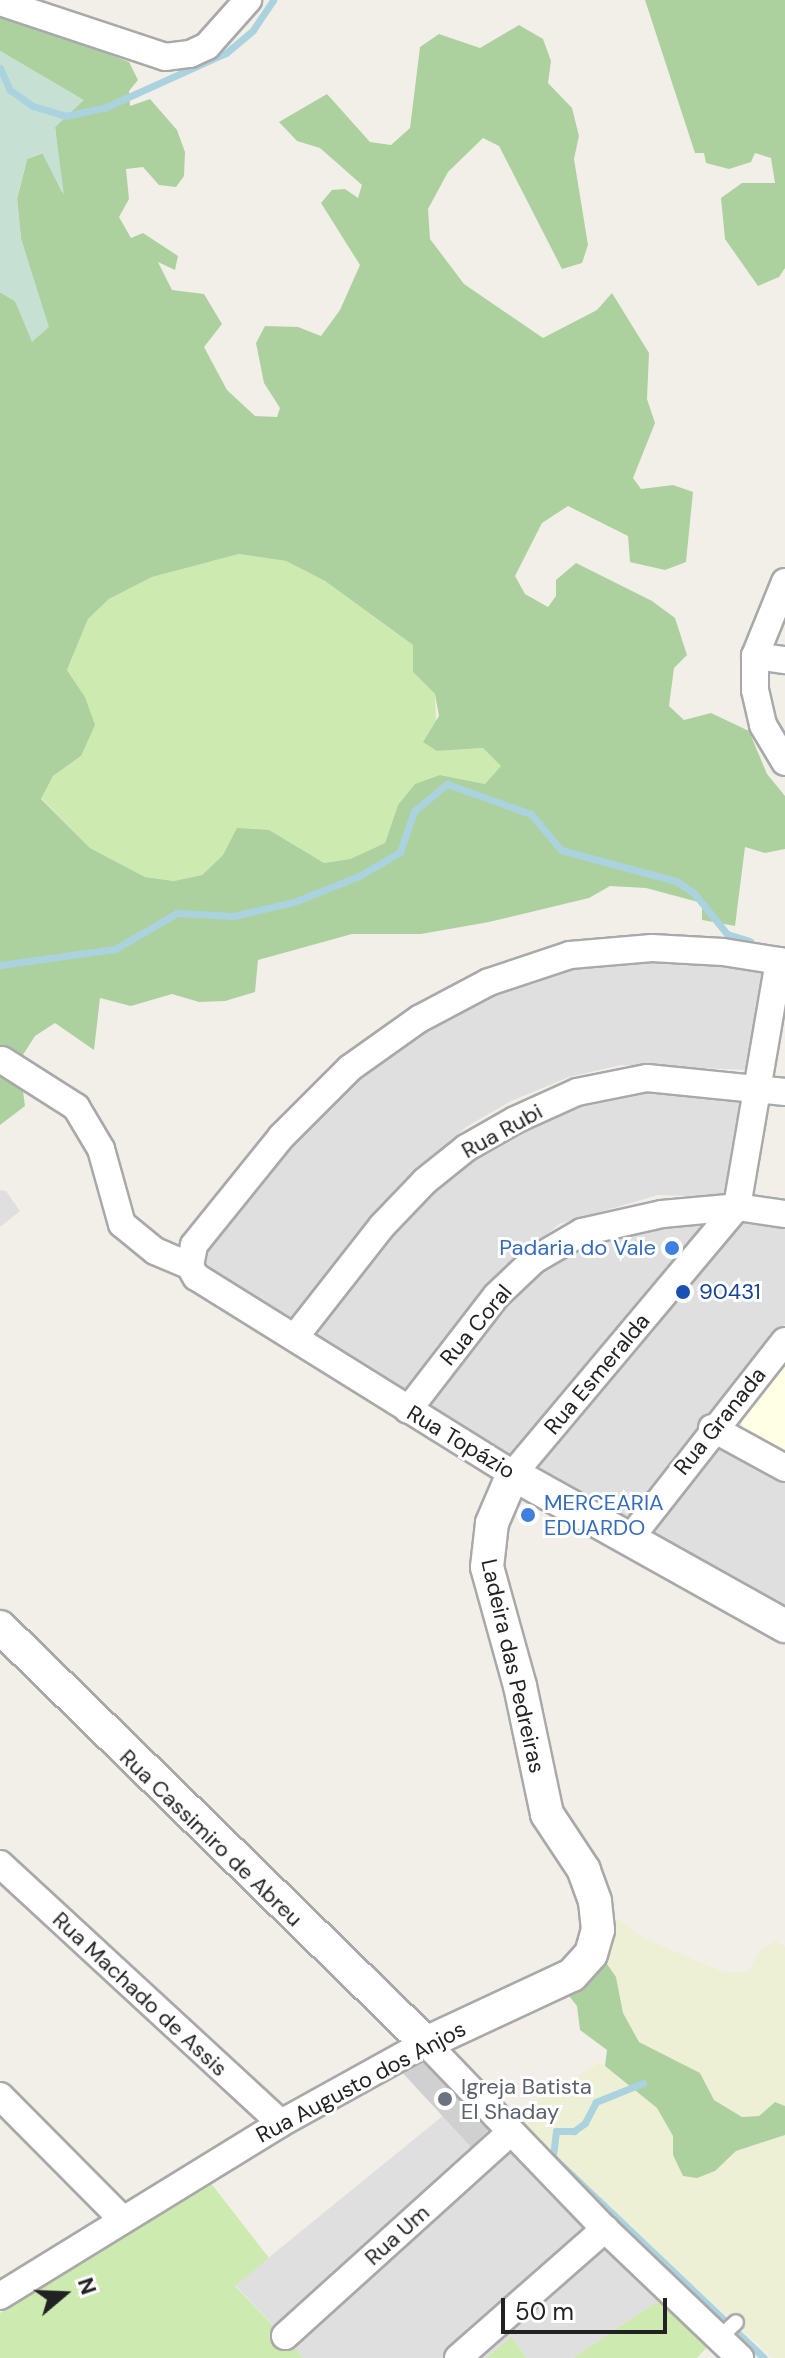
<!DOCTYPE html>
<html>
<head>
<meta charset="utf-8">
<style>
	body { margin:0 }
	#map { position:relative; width:785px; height:2358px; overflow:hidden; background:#f2efe9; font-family:"DM Sans",sans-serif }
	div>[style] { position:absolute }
	.residential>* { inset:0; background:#e0dfdf }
	.education>* { inset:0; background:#ffffe5 }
	.religious>* { inset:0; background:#d0d0d0 }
	.farmland>* { inset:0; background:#eef0d5 }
	.grass>* { inset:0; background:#cdebb0 }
	.forest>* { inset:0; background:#add19e }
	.wetland>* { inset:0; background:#c6e0d4 }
	.stream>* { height:7px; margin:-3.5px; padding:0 3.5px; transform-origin:3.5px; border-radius:3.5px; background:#aad3df }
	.roads { filter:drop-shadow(2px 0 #a9a9a9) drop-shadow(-2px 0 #a9a9a9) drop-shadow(0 2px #a9a9a9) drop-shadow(0 -2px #a9a9a9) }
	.service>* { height:14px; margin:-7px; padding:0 7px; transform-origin:7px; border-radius:7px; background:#fff }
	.minor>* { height:26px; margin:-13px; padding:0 13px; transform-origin:13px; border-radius:13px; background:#fff }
	.tertiary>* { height:32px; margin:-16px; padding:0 16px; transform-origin:16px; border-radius:16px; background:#fff }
	.dots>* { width:22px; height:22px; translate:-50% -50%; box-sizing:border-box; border:4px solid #fff; border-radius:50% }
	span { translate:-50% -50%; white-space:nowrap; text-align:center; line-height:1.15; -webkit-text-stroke:6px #fff; paint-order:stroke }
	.street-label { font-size:22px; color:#222 }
	.shop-label { font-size:22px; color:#366cbe }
	.right { translate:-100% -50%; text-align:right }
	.left { translate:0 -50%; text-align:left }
	.transit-label { font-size:22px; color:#164399 }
	.worship-label { font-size:22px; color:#5b616d }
	.north { position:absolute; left:24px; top:2254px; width:80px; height:80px; -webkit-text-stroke:6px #fff; paint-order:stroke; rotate:71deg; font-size:22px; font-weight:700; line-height:32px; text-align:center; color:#222 }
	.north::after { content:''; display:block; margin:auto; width:28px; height:36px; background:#222; clip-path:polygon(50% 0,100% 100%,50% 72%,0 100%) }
	.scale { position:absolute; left:501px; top:2298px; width:166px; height:36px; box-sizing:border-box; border:4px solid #222; border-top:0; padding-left:10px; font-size:24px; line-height:28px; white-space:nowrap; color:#222; -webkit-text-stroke:6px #fff; paint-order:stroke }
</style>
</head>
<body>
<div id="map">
	<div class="residential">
		<div style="clip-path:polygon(629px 958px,769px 965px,749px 1070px,621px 1065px,569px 1077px,511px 1101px,466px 1127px,412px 1175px,288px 1323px,198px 1267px,204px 1246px,294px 1135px,358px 1072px,465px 1002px,573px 966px)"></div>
		<div style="clip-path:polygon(623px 1091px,746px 1093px,730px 1197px,658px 1195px,559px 1224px,501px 1274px,407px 1399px,308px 1335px,433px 1184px,477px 1148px,571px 1103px)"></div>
		<div style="clip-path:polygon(0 1190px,6px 1191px,20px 1211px,0 1227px)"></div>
		<div style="clip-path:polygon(721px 1213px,511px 1461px,420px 1404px,519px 1285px,564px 1249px)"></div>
		<div style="clip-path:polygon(738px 1217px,785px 1223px,785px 1324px,621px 1526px,528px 1467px)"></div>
		<div style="clip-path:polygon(714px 1437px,785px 1475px,785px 1607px,640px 1537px)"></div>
		<div style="clip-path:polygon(466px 2097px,667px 2295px,573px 2358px,527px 2358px,511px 2338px,486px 2358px,304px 2358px,235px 2285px)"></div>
	</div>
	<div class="education">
		<div style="clip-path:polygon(785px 1362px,785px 1452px,744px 1430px,740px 1415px)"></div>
	</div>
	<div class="religious">
		<div style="clip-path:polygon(425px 2058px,490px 2128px,471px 2147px,399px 2069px)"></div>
	</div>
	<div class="farmland">
		<div style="clip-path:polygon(615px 1917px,644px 1938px,723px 1972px,748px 1972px,761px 1949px,776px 1941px,785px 1947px,785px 2106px,775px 2102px,759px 2116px,742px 2117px,714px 2100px,700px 2073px,639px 2042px,623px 2013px,616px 1977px,605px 1961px)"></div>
		<div style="clip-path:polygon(600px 2062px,657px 2108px,673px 2136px,673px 2155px,729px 2160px,736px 2151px,785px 2135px,785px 2358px,773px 2358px,508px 2117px)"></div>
	</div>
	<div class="grass">
		<div style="clip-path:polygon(239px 554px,286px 561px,325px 581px,413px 645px,413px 672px,435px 694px,437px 751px,483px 748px,502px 766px,485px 784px,440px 775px,398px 805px,385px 843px,350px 859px,324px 863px,309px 855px,223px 855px,202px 875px,175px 881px,145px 877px,90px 848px,41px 798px,53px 776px,81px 756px,85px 697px,67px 670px,88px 619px,109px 599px,152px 577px)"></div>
		<div style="clip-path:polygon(210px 2182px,269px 2258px,235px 2286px,304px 2358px,0 2358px,0 2313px)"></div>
		<div style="clip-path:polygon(667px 2295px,712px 2342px,697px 2358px,573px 2358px)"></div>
		<div style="clip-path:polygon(511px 2337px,527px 2358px,486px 2358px)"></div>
	</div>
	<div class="forest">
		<div style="clip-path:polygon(645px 0,785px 0,785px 268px,779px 277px,758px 286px,725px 239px,721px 198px,742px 183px,775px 183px,771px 158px,755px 153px,751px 162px,729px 169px,706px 163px,704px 153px,695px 153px)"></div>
		<div style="clip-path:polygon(evenodd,0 12px,129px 62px,138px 80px,129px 91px,130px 106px,150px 99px,177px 130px,185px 152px,184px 176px,176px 187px,159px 185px,143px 167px,126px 169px,129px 199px,119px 217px,131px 238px,143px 233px,178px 256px,175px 270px,158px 262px,172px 290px,204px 294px,222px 324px,204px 347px,227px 390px,255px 416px,277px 417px,280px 408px,264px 383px,256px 343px,265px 326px,298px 327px,321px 336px,340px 310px,360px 265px,321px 203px,332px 190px,345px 189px,358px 198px,362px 185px,320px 148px,297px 141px,279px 122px,327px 94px,370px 142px,391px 145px,410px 128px,420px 47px,439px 34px,480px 48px,519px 25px,543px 39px,551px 61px,548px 83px,572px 108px,579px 136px,574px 159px,588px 245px,582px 263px,562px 269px,499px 146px,483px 138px,448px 172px,428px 209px,430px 239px,464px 284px,543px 338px,597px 310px,612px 293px,649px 353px,647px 399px,655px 423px,633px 478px,641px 489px,673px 485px,693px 492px,686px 562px,665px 570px,630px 562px,628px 536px,568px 506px,542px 523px,515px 576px,525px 594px,548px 607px,556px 596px,556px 580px,576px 563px,652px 601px,675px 618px,687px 655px,674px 668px,669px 706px,684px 720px,711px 713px,749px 731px,767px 774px,785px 796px,785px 849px,765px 853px,745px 847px,735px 926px,702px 920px,702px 903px,646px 888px,610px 886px,589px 898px,489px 922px,421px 934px,352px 934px,258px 960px,255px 992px,225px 1001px,199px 1002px,172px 994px,131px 1006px,100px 998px,94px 1050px,55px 1023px,35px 1036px,19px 1061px,25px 1106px,0 1125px,0 292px,15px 301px,23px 317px,48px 327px,21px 239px,17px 199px,27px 159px,43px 153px,62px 192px,55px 127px,83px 100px,0 51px,0 12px,239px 554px,286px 561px,325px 581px,413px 645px,413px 672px,435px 694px,439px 716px,423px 742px,437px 751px,483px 748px,501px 766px,485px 784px,440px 775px,415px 784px,398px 805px,385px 843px,350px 859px,324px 863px,269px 830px,237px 828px,223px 855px,202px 875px,174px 881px,145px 877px,90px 848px,41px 799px,53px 776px,81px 756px,95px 725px,85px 697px,67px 670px,88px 619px,109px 599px,152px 577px,239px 554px)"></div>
		<div style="clip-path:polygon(605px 1961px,616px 1977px,623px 2013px,639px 2042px,700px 2073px,714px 2100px,742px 2117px,759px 2116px,775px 2102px,785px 2106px,785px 2135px,736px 2151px,715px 2171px,697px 2178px,683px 2176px,673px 2155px,673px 2136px,657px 2108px,605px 2066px,607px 2050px,580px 2030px,577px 2006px,569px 1996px)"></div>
	</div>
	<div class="wetland">
		<div style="clip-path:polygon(0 51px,84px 100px,55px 127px,64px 195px,42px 153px,27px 159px,17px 199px,21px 239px,49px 327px,32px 342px,15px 301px,0 292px)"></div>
	</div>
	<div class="stream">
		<div style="left:0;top:68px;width:24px;rotate:66deg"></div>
		<div style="left:10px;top:90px;width:28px;rotate:35deg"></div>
		<div style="left:33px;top:106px;width:34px;rotate:17deg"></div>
		<div style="left:65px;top:116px;width:40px;rotate:-12deg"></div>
		<div style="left:104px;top:108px;width:134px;rotate:-24.3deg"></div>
		<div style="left:226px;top:53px;width:35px;rotate:-40deg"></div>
		<div style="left:253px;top:30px;width:36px;rotate:-56deg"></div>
		<div style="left:0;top:965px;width:116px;rotate:-7.9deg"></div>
		<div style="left:115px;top:949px;width:72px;rotate:-30.1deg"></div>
		<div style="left:177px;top:913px;width:56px;rotate:3.1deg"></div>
		<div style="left:233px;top:916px;width:63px;rotate:-12.9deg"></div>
		<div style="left:294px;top:902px;width:72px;rotate:-21.9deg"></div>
		<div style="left:361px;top:875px;width:45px;rotate:-30.5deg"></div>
		<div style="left:400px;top:852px;width:43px;rotate:-71.1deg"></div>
		<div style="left:414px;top:811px;width:43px;rotate:-39.3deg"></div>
		<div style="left:447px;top:784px;width:89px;rotate:19.7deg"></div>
		<div style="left:531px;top:814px;width:47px;rotate:50.2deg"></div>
		<div style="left:561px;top:850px;width:119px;rotate:15.1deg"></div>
		<div style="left:676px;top:881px;width:22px;rotate:34deg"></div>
		<div style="left:694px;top:893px;width:53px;rotate:51.2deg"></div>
		<div style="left:727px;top:934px;width:24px;rotate:17deg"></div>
		<div style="left:643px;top:2083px;width:51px;rotate:158deg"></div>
		<div style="left:596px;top:2102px;width:24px;rotate:118deg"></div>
		<div style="left:585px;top:2123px;width:14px;rotate:144deg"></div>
		<div style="left:574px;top:2131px;width:18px;rotate:180deg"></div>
		<div style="left:556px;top:2131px;width:26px;rotate:97deg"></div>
		<div style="left:553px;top:2157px;width:291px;rotate:43.6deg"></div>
	</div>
	<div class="roads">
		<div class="service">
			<div style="left:719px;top:2338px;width:23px;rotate:-43deg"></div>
		</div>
		<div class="minor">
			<div style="left:0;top:2px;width:174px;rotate:18.4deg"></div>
			<div style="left:165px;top:57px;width:25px;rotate:-7deg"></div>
			<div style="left:190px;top:54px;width:19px;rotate:-25deg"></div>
			<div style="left:207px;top:46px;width:62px;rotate:-48.3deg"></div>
			<div style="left:785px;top:582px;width:80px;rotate:112.1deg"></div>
			<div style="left:755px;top:656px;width:34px;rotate:90deg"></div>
			<div style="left:755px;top:690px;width:36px;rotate:77deg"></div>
			<div style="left:763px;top:725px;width:43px;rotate:59.3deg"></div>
			<div style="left:755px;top:656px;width:30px;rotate:8deg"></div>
			<div style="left:779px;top:961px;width:250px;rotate:99.7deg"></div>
			<div style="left:737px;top:1207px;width:349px;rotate:130deg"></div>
			<div style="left:513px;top:1474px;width:373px;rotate:-148.1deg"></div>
			<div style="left:196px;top:1277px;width:13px;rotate:-119deg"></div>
			<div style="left:190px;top:1266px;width:21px;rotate:-79deg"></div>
			<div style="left:194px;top:1245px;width:139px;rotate:-51.1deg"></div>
			<div style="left:281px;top:1137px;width:98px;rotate:-45deg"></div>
			<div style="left:350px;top:1068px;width:85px;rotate:-35.4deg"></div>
			<div style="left:419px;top:1019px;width:79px;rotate:-27.9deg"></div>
			<div style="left:489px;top:982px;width:85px;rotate:-18.4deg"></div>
			<div style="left:570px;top:955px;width:82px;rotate:-4.9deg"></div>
			<div style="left:652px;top:948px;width:71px;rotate:3.2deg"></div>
			<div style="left:723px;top:952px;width:57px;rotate:9.1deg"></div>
			<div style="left:779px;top:961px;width:6px;rotate:9deg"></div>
			<div style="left:2px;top:1060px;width:88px;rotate:32.4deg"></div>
			<div style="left:76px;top:1107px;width:49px;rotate:59.2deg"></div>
			<div style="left:101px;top:1149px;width:78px;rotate:74.4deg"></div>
			<div style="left:122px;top:1224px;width:43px;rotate:39.3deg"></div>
			<div style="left:155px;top:1251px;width:38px;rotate:23deg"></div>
			<div style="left:295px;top:1337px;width:141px;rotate:-51.9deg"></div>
			<div style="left:382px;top:1226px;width:62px;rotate:-46.3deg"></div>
			<div style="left:425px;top:1181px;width:53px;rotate:-38.8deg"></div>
			<div style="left:466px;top:1148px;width:56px;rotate:-29.7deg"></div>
			<div style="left:515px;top:1120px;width:68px;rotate:-24.3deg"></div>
			<div style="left:577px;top:1092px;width:71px;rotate:-11.3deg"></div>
			<div style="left:647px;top:1078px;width:139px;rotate:5.8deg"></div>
			<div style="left:408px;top:1410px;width:144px;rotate:-52.3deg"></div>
			<div style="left:496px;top:1296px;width:52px;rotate:-43.5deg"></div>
			<div style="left:534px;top:1260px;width:56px;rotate:-30.3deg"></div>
			<div style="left:582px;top:1232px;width:82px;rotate:-12.7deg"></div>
			<div style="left:662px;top:1214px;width:75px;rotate:-5.3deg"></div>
			<div style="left:737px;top:1207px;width:49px;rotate:8.3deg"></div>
			<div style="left:712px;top:1428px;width:83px;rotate:28.7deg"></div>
			<div style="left:628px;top:1541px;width:254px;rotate:-51.9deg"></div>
			<div style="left:0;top:1864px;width:382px;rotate:42.7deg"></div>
			<div style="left:0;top:2096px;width:173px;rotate:45.2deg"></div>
			<div style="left:0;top:2296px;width:330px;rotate:-31.6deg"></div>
			<div style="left:281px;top:2123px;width:166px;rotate:-28.9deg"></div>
			<div style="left:426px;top:2043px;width:258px;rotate:46.1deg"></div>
			<div style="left:605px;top:2229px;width:187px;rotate:43.7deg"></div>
			<div style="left:285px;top:2336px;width:303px;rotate:-42.1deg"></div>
			<div style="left:458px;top:2358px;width:196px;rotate:-41.3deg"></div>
		</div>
		<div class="tertiary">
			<div style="left:0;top:1627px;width:595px;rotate:44.32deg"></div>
			<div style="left:426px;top:2043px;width:161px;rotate:-25deg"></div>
			<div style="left:572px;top:1975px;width:28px;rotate:-48deg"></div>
			<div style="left:591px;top:1954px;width:25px;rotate:-74deg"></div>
			<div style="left:598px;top:1930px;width:29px;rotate:-96deg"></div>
			<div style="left:595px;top:1901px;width:33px;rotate:-110deg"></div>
			<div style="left:584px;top:1870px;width:67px;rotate:-123.5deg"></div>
			<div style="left:547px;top:1814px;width:131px;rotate:-101.9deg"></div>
			<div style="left:520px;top:1686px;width:123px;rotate:-105.5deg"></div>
			<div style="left:487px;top:1567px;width:44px;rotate:-83.5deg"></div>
			<div style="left:492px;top:1523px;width:53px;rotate:-66.8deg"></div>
			<div style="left:513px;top:1474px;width:312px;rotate:29.2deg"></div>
		</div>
	</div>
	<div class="dots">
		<div style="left:672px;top:1248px;background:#3f7fe0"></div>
		<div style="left:683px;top:1292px;background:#1a4fb4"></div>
		<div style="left:528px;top:1515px;background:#3f7fe0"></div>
		<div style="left:445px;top:2099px;background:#6b7280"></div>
	</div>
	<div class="street-label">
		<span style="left:502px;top:1131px;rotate:-29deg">Rua Rubi</span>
		<span style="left:476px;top:1325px;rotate:-50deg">Rua Coral</span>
		<span style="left:597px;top:1374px;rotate:-50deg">Rua Esmeralda</span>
		<span style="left:720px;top:1421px;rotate:-51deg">Rua Granada</span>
		<span style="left:461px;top:1442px;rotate:31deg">Rua Topázio</span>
		<span style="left:513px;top:1666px;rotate:77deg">Ladeira das Pedreiras</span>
		<span style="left:211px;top:1838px;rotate:44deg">Rua Cassimiro de Abreu</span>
		<span style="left:140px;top:1994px;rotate:43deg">Rua Machado de Assis</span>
		<span style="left:361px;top:2082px;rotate:-28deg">Rua Augusto dos Anjos</span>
		<span style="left:397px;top:2235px;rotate:-42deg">Rua Um</span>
	</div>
	<div class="shop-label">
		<span class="right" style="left:656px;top:1248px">Padaria do Vale</span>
		<span class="left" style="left:544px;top:1515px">MERCEARIA<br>EDUARDO</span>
	</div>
	<div class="transit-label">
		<span class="left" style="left:699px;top:1292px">90431</span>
	</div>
	<div class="worship-label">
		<span class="left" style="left:461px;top:2099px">Igreja Batista<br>El Shaday</span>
	</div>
	<div class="north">N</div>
	<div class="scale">50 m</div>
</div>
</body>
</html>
